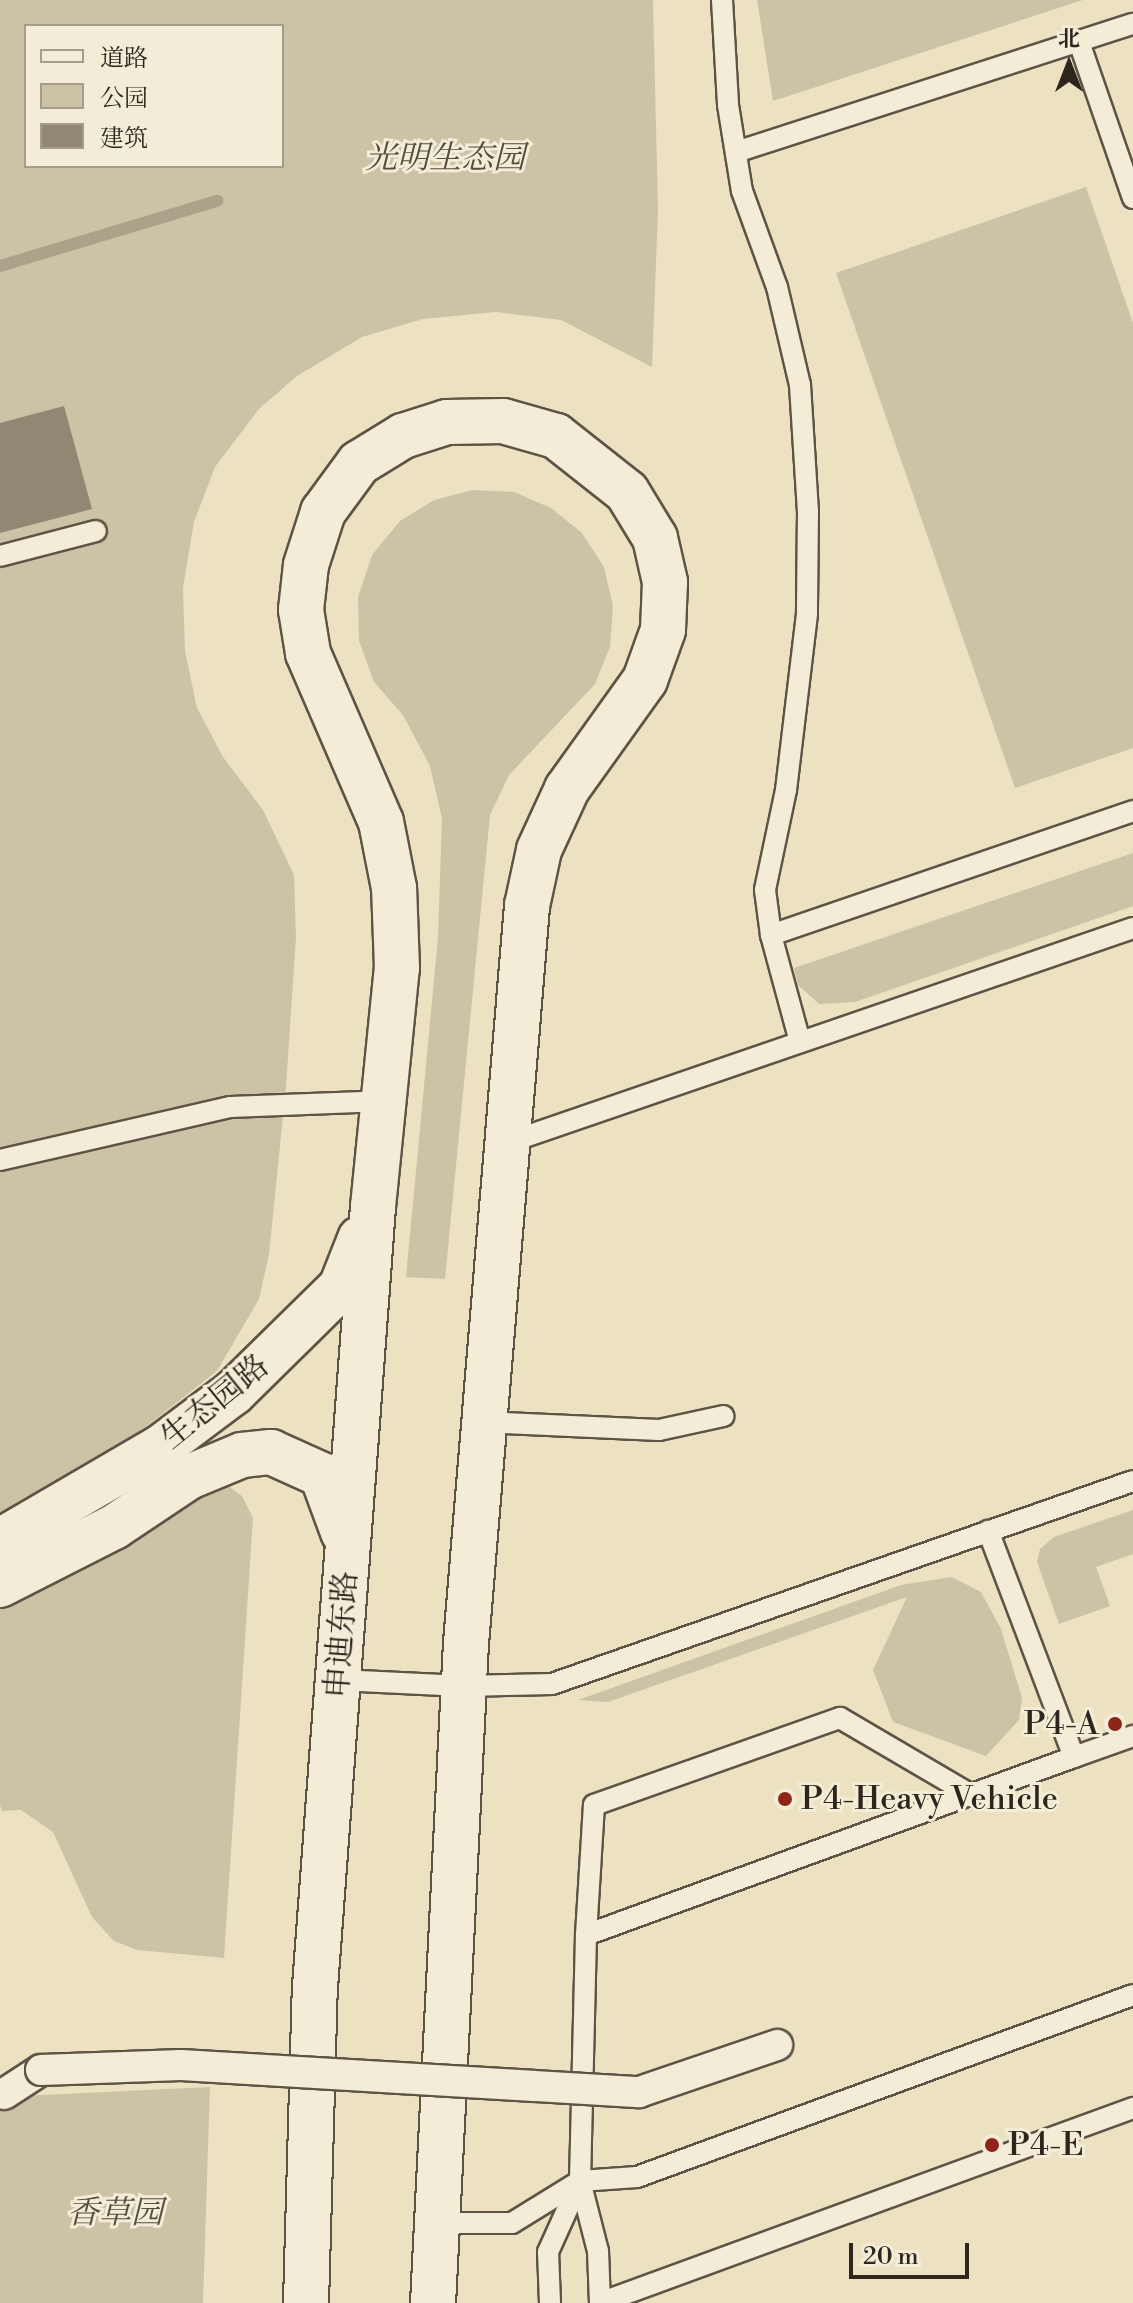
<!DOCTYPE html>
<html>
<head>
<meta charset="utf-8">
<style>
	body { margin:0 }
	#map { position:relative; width:1133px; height:2303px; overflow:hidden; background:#ece2c2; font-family:"Libre Bodoni","Noto Serif SC",serif }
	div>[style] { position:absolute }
	.green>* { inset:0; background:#ccc2a6 }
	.stream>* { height:12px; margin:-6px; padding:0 6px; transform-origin:6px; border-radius:6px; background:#aba28a }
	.building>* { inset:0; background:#918773 }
	.roads { filter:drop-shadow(2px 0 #5e5446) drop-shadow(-2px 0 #5e5446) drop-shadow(0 2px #5e5446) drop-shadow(0 -2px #5e5446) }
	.service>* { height:20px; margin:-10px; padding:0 10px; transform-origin:10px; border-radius:10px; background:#f3ecd7 }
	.pedestrian>* { height:30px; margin:-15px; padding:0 15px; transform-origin:15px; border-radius:15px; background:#f3ecd7 }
	.tertiary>* { height:44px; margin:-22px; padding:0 22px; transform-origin:22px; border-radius:22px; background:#f3ecd7 }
	.bridges { filter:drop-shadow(2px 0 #5e5446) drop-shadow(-2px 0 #5e5446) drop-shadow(0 2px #5e5446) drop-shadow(0 -2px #5e5446) }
	.pedestrian-bridge>* { height:30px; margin:-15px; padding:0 15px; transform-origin:15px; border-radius:15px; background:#f3ecd7 }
	.dots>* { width:22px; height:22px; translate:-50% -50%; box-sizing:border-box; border:4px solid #f3ecd7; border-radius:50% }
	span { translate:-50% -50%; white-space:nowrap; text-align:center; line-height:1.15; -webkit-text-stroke:6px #f3ecd7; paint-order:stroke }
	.park-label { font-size:32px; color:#564c3f; font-style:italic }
	.street-label { font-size:32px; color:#2e251d }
	.poi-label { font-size:32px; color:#2e251d }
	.right { translate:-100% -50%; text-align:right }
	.left { translate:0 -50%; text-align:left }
	.legend { position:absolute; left:24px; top:24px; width:260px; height:144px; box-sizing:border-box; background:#f3ecd7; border:2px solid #a49c8d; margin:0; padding:10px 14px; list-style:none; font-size:24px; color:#2e251d }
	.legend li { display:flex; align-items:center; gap:16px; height:40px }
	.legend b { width:40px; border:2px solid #a49c8d }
	.north { position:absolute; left:1029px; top:24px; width:80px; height:80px; -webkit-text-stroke:6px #f3ecd7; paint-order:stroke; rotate:0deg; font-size:22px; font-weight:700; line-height:32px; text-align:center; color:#2e251d }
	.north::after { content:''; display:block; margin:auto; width:28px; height:36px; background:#2e251d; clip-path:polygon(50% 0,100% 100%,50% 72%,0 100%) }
	.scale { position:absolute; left:849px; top:2243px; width:120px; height:36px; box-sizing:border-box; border:4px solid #2e251d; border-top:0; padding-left:10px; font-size:24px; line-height:28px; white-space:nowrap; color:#2e251d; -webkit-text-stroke:6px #f3ecd7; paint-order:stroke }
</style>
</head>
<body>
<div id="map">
	<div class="green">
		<div style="clip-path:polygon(evenodd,0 0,653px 0,658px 210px,652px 367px,561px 320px,496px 312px,423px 319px,362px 337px,297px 376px,259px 409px,215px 467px,194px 522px,183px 588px,185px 651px,197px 708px,223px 757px,263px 810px,294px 875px,296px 937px,286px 1087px,269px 1254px,259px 1299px,217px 1371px,116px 1450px,0 1522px,0 0,26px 26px,282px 26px,282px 166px,26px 166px,26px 26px)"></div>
		<div style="clip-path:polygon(757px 0,1083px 0,773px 101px)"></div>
		<div style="clip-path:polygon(1086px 187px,1133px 323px,1133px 748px,1015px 788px,836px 273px)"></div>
		<div style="clip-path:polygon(473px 490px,514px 492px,551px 508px,582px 533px,604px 567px,613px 606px,610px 647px,595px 684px,509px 775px,490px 815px,445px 1279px,406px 1277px,438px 937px,442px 819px,430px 766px,403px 715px,374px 682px,359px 641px,358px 597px,372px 555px,400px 521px,434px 500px)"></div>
		<div style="clip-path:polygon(1133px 853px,1133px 906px,855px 1002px,819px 1004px,798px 985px,794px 968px)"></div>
		<div style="clip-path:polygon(216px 1477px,242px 1496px,253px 1518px,224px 1958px,137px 1950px,114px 1941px,92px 1917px,53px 1832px,21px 1810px,2px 1811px,0 1805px,0 1597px)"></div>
		<div style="clip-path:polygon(1133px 1510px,1133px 1554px,1096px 1567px,1110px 1606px,1059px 1624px,1037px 1562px,1040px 1549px,1054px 1537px)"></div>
		<div style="clip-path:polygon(952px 1577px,981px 1592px,1001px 1629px,1022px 1698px,1019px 1720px,986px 1756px,893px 1722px,873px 1670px,907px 1597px,608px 1702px,578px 1700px,901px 1585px)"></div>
		<div style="clip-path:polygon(210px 2087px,203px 2303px,0 2303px,0 2097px)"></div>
	</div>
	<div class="stream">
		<div style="left:0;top:266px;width:227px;rotate:-16.7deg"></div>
	</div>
	<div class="building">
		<div style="clip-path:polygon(64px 406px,92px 509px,0 533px,0 423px)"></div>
	</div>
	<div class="roads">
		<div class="service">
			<div style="left:722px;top:0;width:105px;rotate:86.7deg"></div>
			<div style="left:728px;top:105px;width:87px;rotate:80.8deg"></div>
			<div style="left:742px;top:191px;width:102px;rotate:70deg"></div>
			<div style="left:777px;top:287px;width:101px;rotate:76.8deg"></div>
			<div style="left:800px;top:385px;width:126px;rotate:86.4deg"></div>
			<div style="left:808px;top:511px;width:103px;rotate:90.6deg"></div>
			<div style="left:807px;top:614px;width:177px;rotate:96.8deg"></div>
			<div style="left:786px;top:790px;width:102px;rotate:101.9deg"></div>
			<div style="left:765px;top:890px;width:45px;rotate:82.4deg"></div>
			<div style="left:771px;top:935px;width:383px;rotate:-18.9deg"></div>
			<div style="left:1079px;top:42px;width:165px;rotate:70.9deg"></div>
			<div style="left:736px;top:152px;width:417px;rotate:-17.9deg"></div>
			<div style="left:0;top:556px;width:99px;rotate:-14.6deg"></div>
			<div style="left:771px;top:935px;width:111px;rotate:74.8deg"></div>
			<div style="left:504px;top:1144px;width:665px;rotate:-18.95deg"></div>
			<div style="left:0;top:1160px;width:236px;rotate:-13deg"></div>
			<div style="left:230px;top:1107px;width:153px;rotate:-2.2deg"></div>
			<div style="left:482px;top:1422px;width:177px;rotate:2.6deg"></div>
			<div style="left:659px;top:1430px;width:66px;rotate:-12.2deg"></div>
			<div style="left:339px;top:1680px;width:124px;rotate:2.8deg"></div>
			<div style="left:463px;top:1686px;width:89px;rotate:-1.3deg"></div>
			<div style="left:552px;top:1684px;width:615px;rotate:-19.26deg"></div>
			<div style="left:1074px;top:1757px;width:63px;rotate:-19.6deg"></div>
			<div style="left:586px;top:1935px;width:130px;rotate:-86.5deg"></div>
			<div style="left:594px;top:1805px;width:261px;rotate:-19.5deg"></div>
			<div style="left:840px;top:1718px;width:152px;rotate:30.4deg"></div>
			<div style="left:580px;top:2181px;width:72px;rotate:75.6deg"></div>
			<div style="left:598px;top:2251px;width:52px;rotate:87.8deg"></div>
			<div style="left:600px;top:2303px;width:568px;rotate:-20.1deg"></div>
			<div style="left:436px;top:2223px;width:76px"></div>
			<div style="left:512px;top:2223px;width:80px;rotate:-31.7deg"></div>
			<div style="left:580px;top:2181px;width:57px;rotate:-4deg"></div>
			<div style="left:637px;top:2177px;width:528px;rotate:-20.15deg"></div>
			<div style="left:550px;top:2303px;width:51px;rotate:-92.2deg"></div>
			<div style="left:548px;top:2252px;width:78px;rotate:-65.7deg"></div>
			<div style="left:580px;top:2181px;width:246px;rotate:-88.6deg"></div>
			<div style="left:586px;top:1935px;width:519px;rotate:-20.04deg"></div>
			<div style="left:1074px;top:1757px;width:242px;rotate:-110.8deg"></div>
		</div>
		<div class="pedestrian">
			<div style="left:4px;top:2094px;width:44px;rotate:-33deg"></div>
		</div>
		<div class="tertiary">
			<div style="left:0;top:1541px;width:186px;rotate:-30.3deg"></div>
			<div style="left:161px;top:1447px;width:90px;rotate:-36.9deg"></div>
			<div style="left:233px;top:1393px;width:151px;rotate:-44.5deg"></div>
			<div style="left:341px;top:1287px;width:52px;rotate:-68.4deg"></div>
			<div style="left:0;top:1585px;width:128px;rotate:-27deg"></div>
			<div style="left:114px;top:1527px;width:90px;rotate:-33.7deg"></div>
			<div style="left:189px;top:1477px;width:57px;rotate:-22.5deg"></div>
			<div style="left:242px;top:1455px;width:29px;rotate:-6deg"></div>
			<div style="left:271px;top:1452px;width:56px;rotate:24.3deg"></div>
			<div style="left:322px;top:1475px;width:61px;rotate:69.8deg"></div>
			<div style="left:306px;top:2303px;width:316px;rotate:-88.4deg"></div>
			<div style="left:315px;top:1987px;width:782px;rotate:-85.75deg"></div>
			<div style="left:373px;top:1207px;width:240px;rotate:-84.3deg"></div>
			<div style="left:397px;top:968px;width:80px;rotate:-92.1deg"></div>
			<div style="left:394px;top:888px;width:67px;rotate:-101.1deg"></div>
			<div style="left:381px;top:822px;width:184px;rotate:-113.4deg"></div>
			<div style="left:308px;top:653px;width:44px;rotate:-99.2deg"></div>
			<div style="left:301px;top:610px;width:45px;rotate:-83.7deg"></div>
			<div style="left:306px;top:565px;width:56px;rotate:-72.2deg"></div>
			<div style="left:323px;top:512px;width:61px;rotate:-53.7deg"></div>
			<div style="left:359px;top:463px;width:52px;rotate:-31.5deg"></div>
			<div style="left:403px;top:436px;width:46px;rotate:-17.7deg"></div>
			<div style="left:447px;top:422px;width:56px;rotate:-1deg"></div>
			<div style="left:503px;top:421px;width:55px;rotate:15.8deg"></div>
			<div style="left:556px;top:436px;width:90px;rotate:38.3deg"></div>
			<div style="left:627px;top:492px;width:54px;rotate:58.7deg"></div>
			<div style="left:655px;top:538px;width:45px;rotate:77.2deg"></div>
			<div style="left:665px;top:582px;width:48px;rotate:92.4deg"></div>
			<div style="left:663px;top:630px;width:53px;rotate:109.8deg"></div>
			<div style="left:645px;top:680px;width:134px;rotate:125.6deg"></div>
			<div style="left:567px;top:789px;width:67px;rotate:114.7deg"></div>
			<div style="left:539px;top:850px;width:57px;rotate:102.1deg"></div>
			<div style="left:527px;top:906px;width:740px;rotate:94.73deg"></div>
			<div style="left:466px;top:1643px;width:661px;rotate:92.86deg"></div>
		</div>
	</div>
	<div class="bridges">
		<div class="pedestrian-bridge">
			<div style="left:41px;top:2070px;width:140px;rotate:-2deg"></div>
			<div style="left:181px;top:2065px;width:459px;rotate:3.4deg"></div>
			<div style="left:639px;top:2092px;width:146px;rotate:-18.8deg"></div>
		</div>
	</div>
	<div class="dots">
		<div style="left:1115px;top:1724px;background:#8f2418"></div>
		<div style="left:785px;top:1799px;background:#8f2418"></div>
		<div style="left:992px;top:2145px;background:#8f2418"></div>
	</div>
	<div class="park-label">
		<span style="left:445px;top:158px">光明生态园</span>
		<span style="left:115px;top:2213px">香草园</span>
	</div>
	<div class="street-label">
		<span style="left:215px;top:1402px;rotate:-39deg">生态园路</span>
		<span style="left:342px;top:1635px;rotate:-86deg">申迪东路</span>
	</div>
	<div class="poi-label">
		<span class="right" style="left:1099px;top:1724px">P4-A</span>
		<span class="left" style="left:801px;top:1799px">P4-Heavy Vehicle</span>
		<span class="left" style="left:1008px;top:2145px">P4-E</span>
	</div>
	<ul class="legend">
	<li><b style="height:10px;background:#f3ecd7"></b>道路</li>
	<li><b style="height:22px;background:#ccc2a6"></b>公园</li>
	<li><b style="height:22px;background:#918773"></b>建筑</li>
	</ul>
	<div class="north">北</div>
	<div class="scale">20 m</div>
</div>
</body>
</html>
